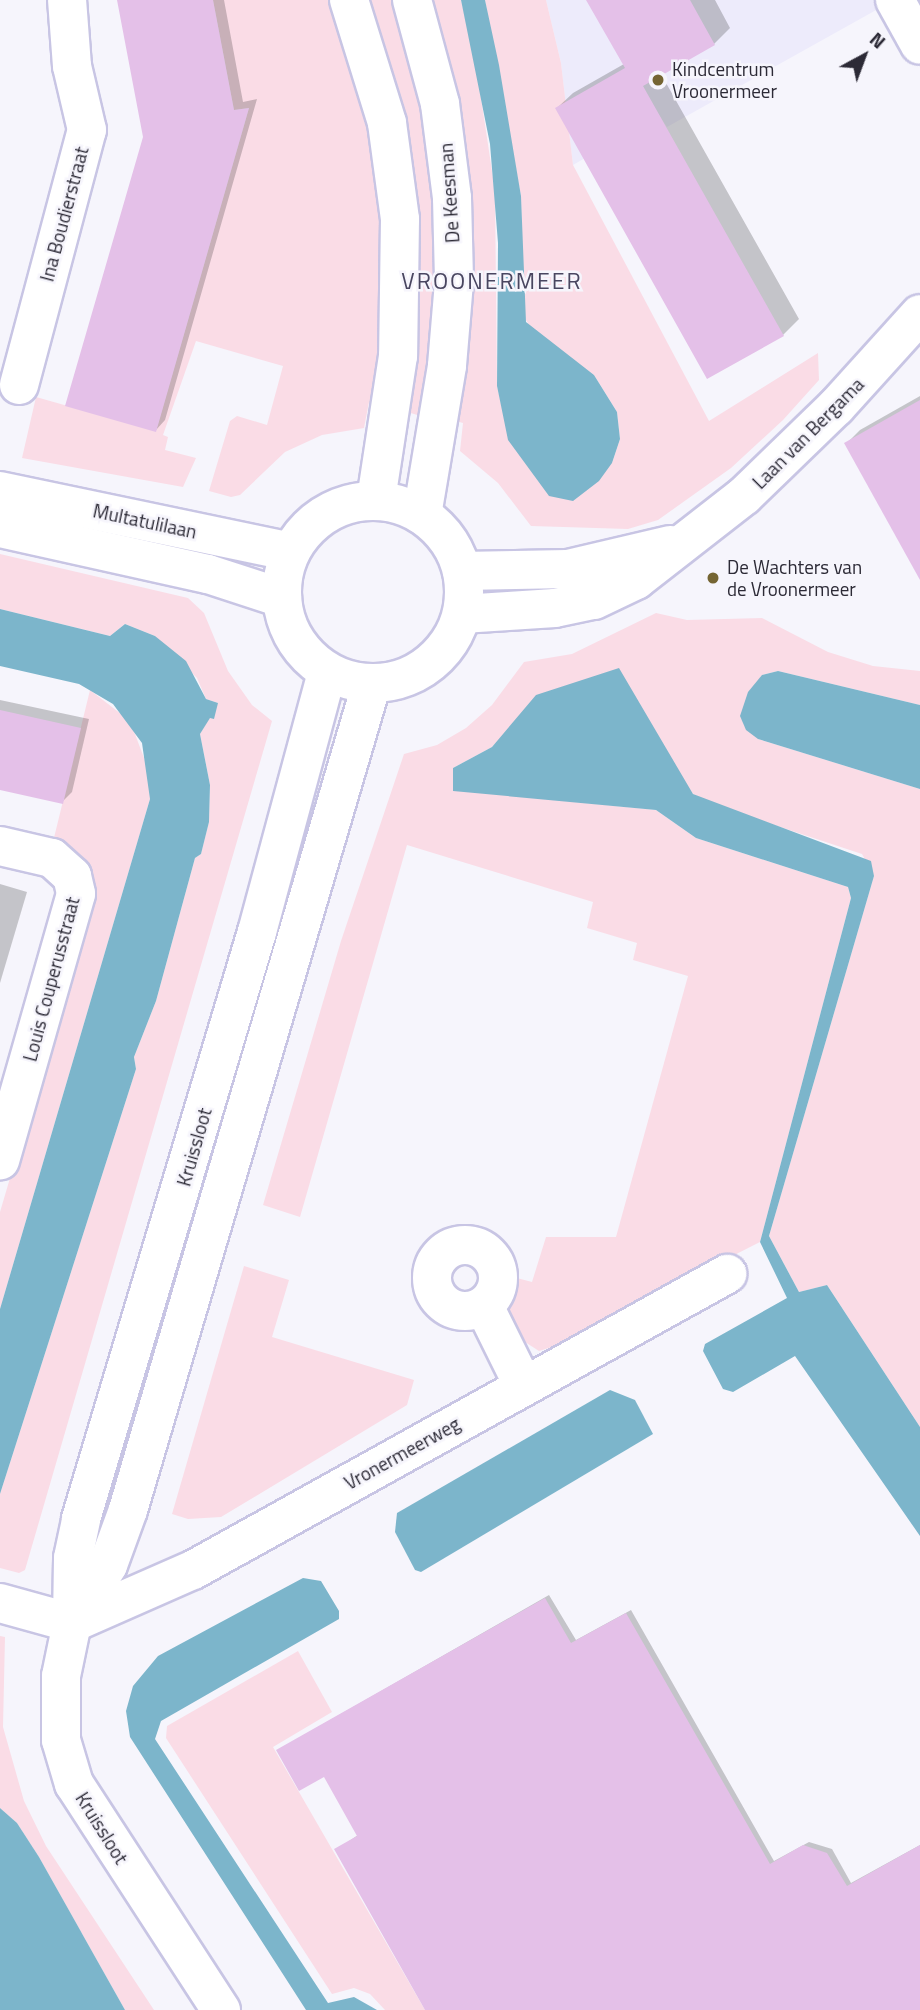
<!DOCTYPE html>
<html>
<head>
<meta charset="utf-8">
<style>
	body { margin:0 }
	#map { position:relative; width:920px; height:2010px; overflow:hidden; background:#f6f5fc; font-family:"Titillium Web",sans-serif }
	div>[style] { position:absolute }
	.built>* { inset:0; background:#edebfb }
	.green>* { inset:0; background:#fadce6 }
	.water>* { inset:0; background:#7cb5cb }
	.shadow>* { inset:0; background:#0003 }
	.building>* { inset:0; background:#e4c0e8 }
	.roads { filter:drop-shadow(2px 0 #c8c5e4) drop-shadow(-2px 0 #c8c5e4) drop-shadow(0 2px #c8c5e4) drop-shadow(0 -2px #c8c5e4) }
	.street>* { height:38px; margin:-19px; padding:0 19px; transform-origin:19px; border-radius:19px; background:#fff }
	.street>.ring { margin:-19px; padding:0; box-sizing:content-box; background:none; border:38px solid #fff; border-radius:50% }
	.secondary>* { height:38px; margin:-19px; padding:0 19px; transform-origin:19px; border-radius:19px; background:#fff }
	.secondary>.ring { margin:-19px; padding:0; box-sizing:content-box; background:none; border:38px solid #fff; border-radius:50% }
	.dots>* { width:19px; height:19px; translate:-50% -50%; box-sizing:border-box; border:4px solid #f6f5fc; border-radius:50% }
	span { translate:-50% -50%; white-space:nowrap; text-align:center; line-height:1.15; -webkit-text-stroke:5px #f6f5fc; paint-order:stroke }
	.poi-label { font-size:19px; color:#2c2a36 }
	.left { translate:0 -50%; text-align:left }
	.street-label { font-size:19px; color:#2c2a36 }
	.quarter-label { font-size:23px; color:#494660; letter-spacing:2px }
	.north { position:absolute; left:829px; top:21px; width:70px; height:70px; -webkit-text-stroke:5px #f6f5fc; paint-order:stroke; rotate:41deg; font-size:19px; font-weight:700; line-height:28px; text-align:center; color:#2c2a36 }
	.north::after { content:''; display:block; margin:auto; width:24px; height:32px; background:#2c2a36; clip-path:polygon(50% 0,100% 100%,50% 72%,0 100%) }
</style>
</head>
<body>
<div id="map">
	<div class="built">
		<div style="clip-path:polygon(546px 0,873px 0,878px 9px,667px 127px,659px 115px,573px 165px,561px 63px)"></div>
	</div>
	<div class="green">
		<div style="clip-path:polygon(213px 0,337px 0,354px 44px,388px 215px,380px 404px,369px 402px,364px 428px,322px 435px,285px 452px,240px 495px,231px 497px,209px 491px,230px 421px,237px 416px,267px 425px,283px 366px,196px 341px,163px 435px,168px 437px,165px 450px,196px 458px,183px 487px,22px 458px,36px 397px,156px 431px,249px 108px,234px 110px)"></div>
		<div style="clip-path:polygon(366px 0,391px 0,414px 62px,430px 130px,440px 284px,424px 417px,404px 411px)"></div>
		<div style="clip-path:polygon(431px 0,461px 0,475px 58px,495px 191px,497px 386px,503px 412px,612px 463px,620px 439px,617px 412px,594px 375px,533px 332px,523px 315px,521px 196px,485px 0,546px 0,561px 63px,573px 165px,709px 421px,818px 353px,819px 380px,783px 420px,731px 468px,658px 520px,628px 529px,531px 526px,498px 483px,460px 451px,463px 423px,452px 420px)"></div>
		<div style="clip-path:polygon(0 554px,188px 598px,204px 613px,228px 671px,252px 705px,272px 721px,25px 1570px,19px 1573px,0 1568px,0 1494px,136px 1069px,134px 1057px,156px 1001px,195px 858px,201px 854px,209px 822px,210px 785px,200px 734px,218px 703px,206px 699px,197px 678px,155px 636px,125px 624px,110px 636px,0 609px)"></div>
		<div style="clip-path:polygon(656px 613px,687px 620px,762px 618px,828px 652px,873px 666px,920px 671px,920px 705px,778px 671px,762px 675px,758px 739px,920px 789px,920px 1427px,827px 1285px,799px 1292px,769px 1236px,874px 876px,862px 854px,713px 805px,693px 794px,678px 772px,508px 730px,492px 747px,453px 768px,453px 790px,656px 810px,696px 838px,848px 887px,851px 898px,760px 1242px,555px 1346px,539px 1351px,525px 1342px,511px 1324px,507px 1302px,513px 1277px,532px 1282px,546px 1237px,616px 1237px,688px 976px,633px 960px,637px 943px,587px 928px,593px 902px,407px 845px,300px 1217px,263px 1205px,341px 941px,404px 754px,437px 745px,466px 728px,492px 705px,524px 662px,572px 654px)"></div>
		<div style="clip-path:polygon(90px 690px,130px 721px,149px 771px,150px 799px,0 1309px,0 1212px,88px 914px,53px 842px)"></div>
		<div style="clip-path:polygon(244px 1266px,289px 1280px,272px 1337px,414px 1380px,407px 1405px,221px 1517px,188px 1519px,172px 1514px)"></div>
		<div style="clip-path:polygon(0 1636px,5px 1637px,3px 1727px,24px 1801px,46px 1846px,154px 2010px,125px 2010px,39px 1857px,17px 1823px,0 1808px)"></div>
		<div style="clip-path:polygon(298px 1651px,332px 1712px,273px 1747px,425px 2010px,385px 2010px,370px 1994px,354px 1988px,332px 1994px,166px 1738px,167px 1726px)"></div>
	</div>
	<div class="water">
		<div style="clip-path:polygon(461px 0,485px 0,499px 65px,521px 196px,526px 322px,594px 375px,617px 412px,620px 439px,612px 463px,599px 481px,573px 501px,549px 496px,508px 440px,497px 386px,498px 243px,490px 144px)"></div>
		<div style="clip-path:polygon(0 609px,110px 636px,125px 624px,155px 636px,186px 661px,206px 699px,218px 703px,214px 719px,210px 718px,200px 734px,210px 785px,209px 822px,201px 854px,195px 858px,156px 1001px,134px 1057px,136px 1069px,0 1494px,0 1309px,150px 799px,142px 743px,113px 704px,79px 684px,0 666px)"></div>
		<div style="clip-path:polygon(619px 668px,693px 794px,871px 861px,874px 876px,769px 1236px,799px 1292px,827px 1285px,920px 1427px,920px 1536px,795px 1356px,733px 1392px,723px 1389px,703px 1351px,705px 1344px,787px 1298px,760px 1242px,851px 898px,848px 887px,696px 838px,656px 810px,453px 791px,453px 768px,492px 747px,536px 695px)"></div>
		<div style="clip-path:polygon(778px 671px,920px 705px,920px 789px,758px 739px,746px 730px,740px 716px,748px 692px,762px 675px)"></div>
		<div style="clip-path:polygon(610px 1390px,635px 1400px,653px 1434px,421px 1572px,415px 1570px,395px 1532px,397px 1513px)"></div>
		<div style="clip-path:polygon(303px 1578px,321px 1581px,339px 1611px,339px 1619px,161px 1721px,155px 1739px,328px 2003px,354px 1997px,377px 2010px,306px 2010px,130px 1737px,126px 1711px,133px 1686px,158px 1656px)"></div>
		<div style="clip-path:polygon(0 1808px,17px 1823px,39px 1857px,125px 2010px,0 2010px)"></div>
	</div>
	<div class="shadow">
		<div style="clip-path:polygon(119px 0,224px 0,243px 102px,257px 99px,165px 420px,156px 430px,144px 137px)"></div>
		<div style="clip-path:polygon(588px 0,715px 0,730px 28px,714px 44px,661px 74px,799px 319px,783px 335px,557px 108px,573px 93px,624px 64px)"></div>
		<div style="clip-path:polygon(920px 396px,920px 575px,846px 444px,860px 430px)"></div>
		<div style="clip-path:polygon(0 700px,89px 719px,72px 792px,62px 802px,0 789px)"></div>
		<div style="clip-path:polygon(0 884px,27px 892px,0 983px)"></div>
		<div style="clip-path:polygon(549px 1595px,576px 1640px,631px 1610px,774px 1861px,809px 1842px,832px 1849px,851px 1883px,920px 1845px,920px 2010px,427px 2010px,336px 1850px,358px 1835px,324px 1775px,278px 1750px)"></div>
	</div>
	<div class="building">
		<div style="clip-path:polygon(117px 0,213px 0,234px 110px,249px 108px,156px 432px,65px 406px,143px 137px)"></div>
		<div style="clip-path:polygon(586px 0,690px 0,715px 45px,643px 86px,784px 336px,707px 379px,555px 108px,625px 68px)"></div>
		<div style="clip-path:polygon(920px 400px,920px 580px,844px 443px)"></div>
		<div style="clip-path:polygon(0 710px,81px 728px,63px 804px,0 790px)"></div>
		<div style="clip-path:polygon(545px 1598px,571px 1643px,626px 1613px,770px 1864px,803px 1845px,827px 1853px,847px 1886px,920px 1845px,920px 2010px,425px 2010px,334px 1849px,357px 1836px,324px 1777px,299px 1791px,276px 1750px)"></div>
	</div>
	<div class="roads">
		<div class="street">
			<div style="left:895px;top:0;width:51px;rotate:60.9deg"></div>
			<div style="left:19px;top:385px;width:264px;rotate:-75.1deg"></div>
			<div style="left:87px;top:130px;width:66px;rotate:-103.2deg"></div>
			<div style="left:72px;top:66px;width:66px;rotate:-94.3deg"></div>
			<div style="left:0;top:491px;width:297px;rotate:11.8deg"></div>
			<div style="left:0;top:528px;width:213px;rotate:12.5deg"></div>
			<div style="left:208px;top:574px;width:78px;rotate:18deg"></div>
			<div style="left:462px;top:571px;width:106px;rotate:-1.1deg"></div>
			<div style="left:568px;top:569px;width:105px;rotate:-13.2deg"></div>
			<div style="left:462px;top:614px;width:93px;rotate:-3.7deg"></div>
			<div style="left:555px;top:608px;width:40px;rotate:-12deg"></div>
			<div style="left:594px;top:600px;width:47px;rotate:-25.5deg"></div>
			<div style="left:636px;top:580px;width:137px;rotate:-37.9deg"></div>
			<div style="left:744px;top:496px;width:128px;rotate:-44.1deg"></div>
			<div style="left:836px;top:407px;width:125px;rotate:-47.9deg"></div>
			<div style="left:0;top:846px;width:53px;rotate:13deg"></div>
			<div style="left:52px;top:858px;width:27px;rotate:42deg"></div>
			<div style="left:72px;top:876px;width:18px;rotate:77deg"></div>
			<div style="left:76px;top:894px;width:277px;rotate:105.9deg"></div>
			<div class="ring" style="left:432px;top:1245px;width:28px;height:28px"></div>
			<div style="left:484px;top:1306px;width:88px;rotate:63.7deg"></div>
			<div style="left:0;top:1603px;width:75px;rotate:15.5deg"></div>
			<div style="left:72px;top:1623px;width:132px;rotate:-23.7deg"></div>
			<div style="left:193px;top:1570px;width:611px;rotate:-29deg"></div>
		</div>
		<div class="secondary">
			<div style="left:349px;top:0;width:129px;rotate:72.8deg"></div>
			<div style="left:387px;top:123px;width:97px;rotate:82.3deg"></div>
			<div style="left:400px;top:219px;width:137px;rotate:90.8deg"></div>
			<div style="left:398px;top:356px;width:146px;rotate:98.7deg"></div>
			<div style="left:412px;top:0;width:108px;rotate:74.9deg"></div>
			<div style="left:440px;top:104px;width:95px;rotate:82.7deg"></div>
			<div style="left:452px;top:198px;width:84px;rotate:88.6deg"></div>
			<div style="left:454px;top:282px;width:84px;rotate:94.8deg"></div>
			<div style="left:447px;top:366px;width:151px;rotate:99.5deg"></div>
			<div class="ring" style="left:282px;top:501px;width:144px;height:144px"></div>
			<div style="left:72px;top:1623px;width:68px;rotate:-58.2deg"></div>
			<div style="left:108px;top:1565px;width:59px;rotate:-70deg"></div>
			<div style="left:128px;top:1510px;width:859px;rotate:-73.57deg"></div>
			<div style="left:221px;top:2010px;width:270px;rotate:-123deg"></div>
			<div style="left:74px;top:1784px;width:46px;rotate:-106.5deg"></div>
			<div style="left:61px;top:1740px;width:64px;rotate:-90deg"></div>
			<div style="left:61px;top:1676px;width:54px;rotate:-78.3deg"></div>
			<div style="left:72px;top:1623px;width:65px;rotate:-89.1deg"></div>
			<div style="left:73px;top:1558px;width:40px;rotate:-78deg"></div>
			<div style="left:81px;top:1519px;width:613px;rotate:-73.31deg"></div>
			<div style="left:257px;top:932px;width:269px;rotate:-74.9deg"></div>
		</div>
	</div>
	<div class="dots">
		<div style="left:658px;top:80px;background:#756533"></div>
		<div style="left:713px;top:578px;background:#756533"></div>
	</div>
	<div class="poi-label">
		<span class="left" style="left:672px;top:80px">Kindcentrum<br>Vroonermeer</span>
		<span class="left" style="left:727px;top:578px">De Wachters van<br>de Vroonermeer</span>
	</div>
	<div class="street-label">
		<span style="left:449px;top:193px;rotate:-94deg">De Keesman</span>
		<span style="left:64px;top:214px;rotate:-75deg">Ina Boudierstraat</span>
		<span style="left:808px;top:433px;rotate:-45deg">Laan van Bergama</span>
		<span style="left:145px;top:521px;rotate:12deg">Multatulilaan</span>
		<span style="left:51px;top:979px;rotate:-75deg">Louis Couperusstraat</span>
		<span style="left:194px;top:1147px;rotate:-74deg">Kruissloot</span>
		<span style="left:402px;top:1453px;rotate:-29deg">Vronermeerweg</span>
		<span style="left:102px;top:1828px;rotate:58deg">Kruissloot</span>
	</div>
	<div class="quarter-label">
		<span style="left:492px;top:281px">VROONERMEER</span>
	</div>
	<div class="north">N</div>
</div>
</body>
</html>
